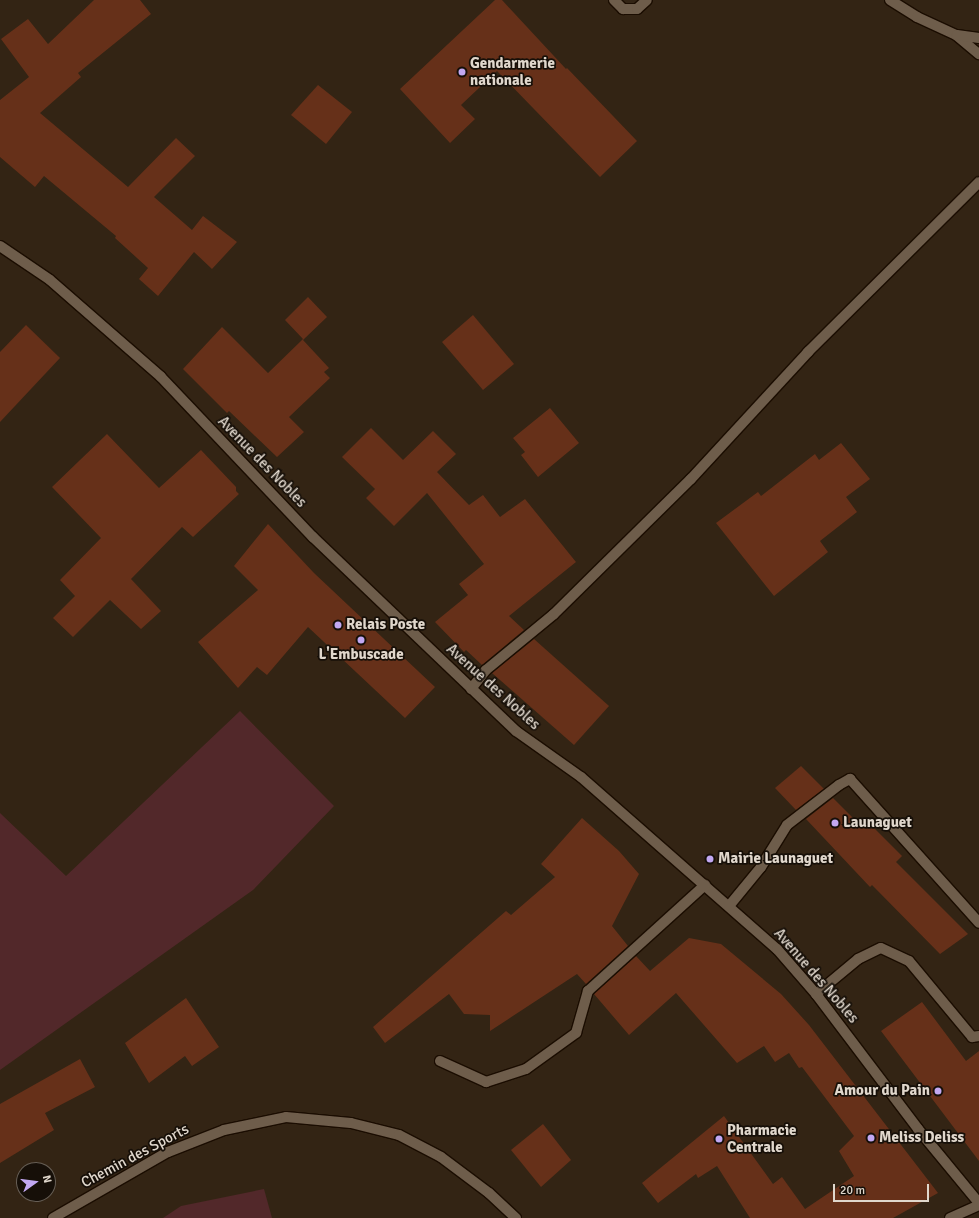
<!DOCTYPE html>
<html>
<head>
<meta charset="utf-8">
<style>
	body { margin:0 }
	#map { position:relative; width:979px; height:1218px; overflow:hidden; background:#332414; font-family:Signika,sans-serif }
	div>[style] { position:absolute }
	.green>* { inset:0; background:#52282a }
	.building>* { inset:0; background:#663019 }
	.roads { filter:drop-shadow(1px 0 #1b0d01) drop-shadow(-1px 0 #1b0d01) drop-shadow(0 1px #1b0d01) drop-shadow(0 -1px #1b0d01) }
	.minor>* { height:10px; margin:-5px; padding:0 5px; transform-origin:5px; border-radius:5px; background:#6e5d4b }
	.dots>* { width:11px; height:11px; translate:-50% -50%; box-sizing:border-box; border:2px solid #160f08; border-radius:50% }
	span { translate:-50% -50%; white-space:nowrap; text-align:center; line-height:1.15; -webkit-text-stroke:3.5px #160f08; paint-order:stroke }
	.poi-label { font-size:15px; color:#e0d7cc; font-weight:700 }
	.left { translate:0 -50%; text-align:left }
	.right { translate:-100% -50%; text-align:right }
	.street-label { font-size:15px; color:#e0d7cc }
	.north { position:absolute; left:16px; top:1162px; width:40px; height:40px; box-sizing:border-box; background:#160f08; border:1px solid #675f56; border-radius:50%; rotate:76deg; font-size:11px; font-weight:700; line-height:16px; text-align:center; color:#e0d7cc }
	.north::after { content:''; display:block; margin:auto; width:14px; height:18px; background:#c2a8f2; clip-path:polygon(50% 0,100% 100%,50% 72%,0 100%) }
	.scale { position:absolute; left:833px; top:1184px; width:96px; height:18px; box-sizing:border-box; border:2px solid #e0d7cc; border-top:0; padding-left:5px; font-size:12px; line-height:14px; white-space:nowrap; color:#e0d7cc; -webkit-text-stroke:3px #160f08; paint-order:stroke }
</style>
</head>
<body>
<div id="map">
	<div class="green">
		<div style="clip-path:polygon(240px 711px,334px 806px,253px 890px,0 1070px,0 813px,66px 876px)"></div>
		<div style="clip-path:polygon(264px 1189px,272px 1218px,163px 1218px,181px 1206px)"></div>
	</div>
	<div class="building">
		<div style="clip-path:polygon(94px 0,140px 0,151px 14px,78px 73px,81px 77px,40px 113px,128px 187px,176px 138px,195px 156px,154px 197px,192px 230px,203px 216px,237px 242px,212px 269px,194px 252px,158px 296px,139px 279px,148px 268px,115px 238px,116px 236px,44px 176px,35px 187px,0 157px,0 100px,29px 77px,1px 39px,28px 19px,48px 44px)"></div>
		<div style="clip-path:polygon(495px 0,502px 0,566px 69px,567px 68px,637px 141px,600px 177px,497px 71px,461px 105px,475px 119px,450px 143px,400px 89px)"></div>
		<div style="clip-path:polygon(318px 85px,352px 112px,326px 144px,291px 115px)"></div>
		<div style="clip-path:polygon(308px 297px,327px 317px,303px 340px,329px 368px,324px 372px,330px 378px,289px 417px,304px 432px,277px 457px,229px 411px,227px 413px,183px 369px,222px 327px,268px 373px,303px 339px,285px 320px)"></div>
		<div style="clip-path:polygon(473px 315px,514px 364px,483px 390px,442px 342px)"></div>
		<div style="clip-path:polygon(26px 325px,60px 358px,0 422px,0 352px)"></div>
		<div style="clip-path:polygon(550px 408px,579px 443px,538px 477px,521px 455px,525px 452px,513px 438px)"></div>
		<div style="clip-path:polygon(371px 428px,403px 460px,433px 431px,456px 454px,437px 472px,469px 505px,483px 495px,500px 517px,525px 499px,576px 562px,509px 616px,524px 630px,482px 665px,466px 650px,464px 652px,435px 622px,468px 595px,459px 584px,484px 564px,427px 493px,394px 526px,366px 498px,375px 489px,342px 457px)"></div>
		<div style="clip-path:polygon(107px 434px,159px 488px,201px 450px,236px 487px,236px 491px,239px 494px,193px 537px,182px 527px,131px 579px,161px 611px,141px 629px,110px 600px,73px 637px,53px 618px,75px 596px,60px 580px,101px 538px,52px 487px)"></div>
		<div style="clip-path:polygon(841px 443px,870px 479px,846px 497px,857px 512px,820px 541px,828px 552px,774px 596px,716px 523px,758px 492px,761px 496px,815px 454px,819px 460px)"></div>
		<div style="clip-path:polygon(268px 524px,314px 573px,435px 687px,405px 718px,308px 627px,267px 675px,257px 667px,238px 688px,198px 642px,258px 590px,234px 566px)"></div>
		<div style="clip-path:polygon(534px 639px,609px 706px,574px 745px,492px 673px)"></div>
		<div style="clip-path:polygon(801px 766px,824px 789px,796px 810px,775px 788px)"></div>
		<div style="clip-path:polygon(833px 798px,861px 826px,866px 820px,902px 856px,896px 862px,968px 934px,940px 954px,872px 885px,870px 887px,806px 819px)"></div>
		<div style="clip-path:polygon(582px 818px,619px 851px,639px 874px,612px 926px,628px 946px,586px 984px,577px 974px,490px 1031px,490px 1015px,464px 1014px,449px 994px,385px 1043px,373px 1027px,506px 911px,511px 915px,555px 877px,541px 864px)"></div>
		<div style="clip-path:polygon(689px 938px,721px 944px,781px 994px,809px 1025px,938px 1193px,893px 1218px,750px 1218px,717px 1166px,698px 1178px,696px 1174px,658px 1203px,642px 1183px,724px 1116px,773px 1184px,782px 1177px,805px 1209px,854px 1176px,839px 1151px,854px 1136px,802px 1067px,799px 1068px,789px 1053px,775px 1062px,764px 1046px,737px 1063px,676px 993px,629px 1035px,594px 994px,636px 956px,650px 971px)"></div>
		<div style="clip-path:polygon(186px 998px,219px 1047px,192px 1066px,185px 1056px,149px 1083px,125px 1043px)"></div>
		<div style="clip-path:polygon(922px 1002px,966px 1061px,979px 1051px,979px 1161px,881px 1031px)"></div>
		<div style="clip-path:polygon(80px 1059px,95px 1087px,45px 1113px,54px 1130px,0 1163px,0 1104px)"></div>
		<div style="clip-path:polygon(543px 1124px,571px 1160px,541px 1187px,511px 1150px)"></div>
	</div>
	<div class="roads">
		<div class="minor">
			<div style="left:614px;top:0;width:13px;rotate:45deg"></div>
			<div style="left:623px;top:9px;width:14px"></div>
			<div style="left:637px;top:9px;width:13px;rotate:-42deg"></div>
			<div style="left:890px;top:0;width:32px;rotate:32deg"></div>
			<div style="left:917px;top:17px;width:43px;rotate:24.8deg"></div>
			<div style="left:956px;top:35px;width:30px;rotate:40deg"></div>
			<div style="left:957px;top:35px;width:22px;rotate:8deg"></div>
			<div style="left:0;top:246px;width:60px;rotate:34.2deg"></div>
			<div style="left:50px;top:280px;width:147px;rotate:41.1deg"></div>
			<div style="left:161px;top:377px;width:221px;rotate:46.5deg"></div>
			<div style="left:313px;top:537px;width:281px;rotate:43.7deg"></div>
			<div style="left:516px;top:731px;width:80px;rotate:35.3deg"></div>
			<div style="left:581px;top:777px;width:261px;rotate:41.3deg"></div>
			<div style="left:777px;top:949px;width:60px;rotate:49.1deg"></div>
			<div style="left:816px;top:994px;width:169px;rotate:52.9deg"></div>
			<div style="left:918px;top:1129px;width:96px;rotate:50.5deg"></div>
			<div style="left:471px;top:689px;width:24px;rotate:-52deg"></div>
			<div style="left:486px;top:670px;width:88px;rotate:-39.5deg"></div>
			<div style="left:554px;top:614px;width:192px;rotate:-44.6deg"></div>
			<div style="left:691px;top:479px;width:173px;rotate:-47.3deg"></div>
			<div style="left:808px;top:352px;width:241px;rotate:-44.8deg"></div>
			<div style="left:729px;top:906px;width:50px;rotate:-50.6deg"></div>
			<div style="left:761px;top:867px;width:49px;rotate:-58.2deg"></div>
			<div style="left:787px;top:825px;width:66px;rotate:-37.6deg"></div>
			<div style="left:839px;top:785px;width:13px;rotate:-29deg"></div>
			<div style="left:850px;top:779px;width:193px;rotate:48.1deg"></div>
			<div style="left:816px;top:994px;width:55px;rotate:-39.8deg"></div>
			<div style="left:858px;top:959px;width:25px;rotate:-26deg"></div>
			<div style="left:881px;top:948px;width:31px;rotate:25deg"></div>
			<div style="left:909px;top:961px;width:99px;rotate:50.3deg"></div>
			<div style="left:972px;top:1037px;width:7px;rotate:-8deg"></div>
			<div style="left:440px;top:1061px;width:51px;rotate:24.5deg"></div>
			<div style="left:486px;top:1082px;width:42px;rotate:-18deg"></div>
			<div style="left:526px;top:1069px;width:62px;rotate:-35.8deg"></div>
			<div style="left:576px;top:1033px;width:44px;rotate:-74.1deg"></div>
			<div style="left:588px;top:991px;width:158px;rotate:-42.2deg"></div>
			<div style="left:53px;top:1218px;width:133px;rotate:-29.9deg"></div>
			<div style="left:168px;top:1152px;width:60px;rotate:-21.4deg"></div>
			<div style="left:224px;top:1130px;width:63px;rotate:-11.8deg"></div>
			<div style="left:286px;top:1117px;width:65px;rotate:5.3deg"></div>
			<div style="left:351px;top:1123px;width:49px;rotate:14deg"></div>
			<div style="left:399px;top:1135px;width:47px;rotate:27.6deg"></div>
			<div style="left:441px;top:1157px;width:60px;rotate:36.9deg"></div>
			<div style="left:489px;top:1193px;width:37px;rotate:43deg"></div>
			<div style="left:950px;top:1218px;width:32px;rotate:-24deg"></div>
		</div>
	</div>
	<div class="dots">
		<div style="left:462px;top:72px;background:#c2a8f2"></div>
		<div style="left:338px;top:625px;background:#c2a8f2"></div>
		<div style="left:361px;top:640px;background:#c2a8f2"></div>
		<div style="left:835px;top:823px;background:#c2a8f2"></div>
		<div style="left:710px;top:859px;background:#c2a8f2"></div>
		<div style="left:938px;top:1091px;background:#c2a8f2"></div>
		<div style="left:871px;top:1138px;background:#c2a8f2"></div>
		<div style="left:719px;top:1139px;background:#c2a8f2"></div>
	</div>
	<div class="poi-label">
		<span class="left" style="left:470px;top:72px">Gendarmerie<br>nationale</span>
		<span class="left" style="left:346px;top:625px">Relais Poste</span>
		<span style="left:361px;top:655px">L'Embuscade</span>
		<span class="left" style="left:843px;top:823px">Launaguet</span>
		<span class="left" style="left:718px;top:859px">Mairie Launaguet</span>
		<span class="right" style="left:930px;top:1091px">Amour du Pain</span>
		<span class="left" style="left:727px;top:1139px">Pharmacie<br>Centrale</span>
		<span class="left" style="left:879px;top:1138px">Meliss Deliss</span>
	</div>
	<div class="street-label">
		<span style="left:262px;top:462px;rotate:46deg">Avenue des Nobles</span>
		<span style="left:493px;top:687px;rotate:42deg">Avenue des Nobles</span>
		<span style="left:816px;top:976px;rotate:49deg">Avenue des Nobles</span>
		<span style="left:135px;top:1156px;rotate:-28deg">Chemin des Sports</span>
	</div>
	<div class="north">N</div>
	<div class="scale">20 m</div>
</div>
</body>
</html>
